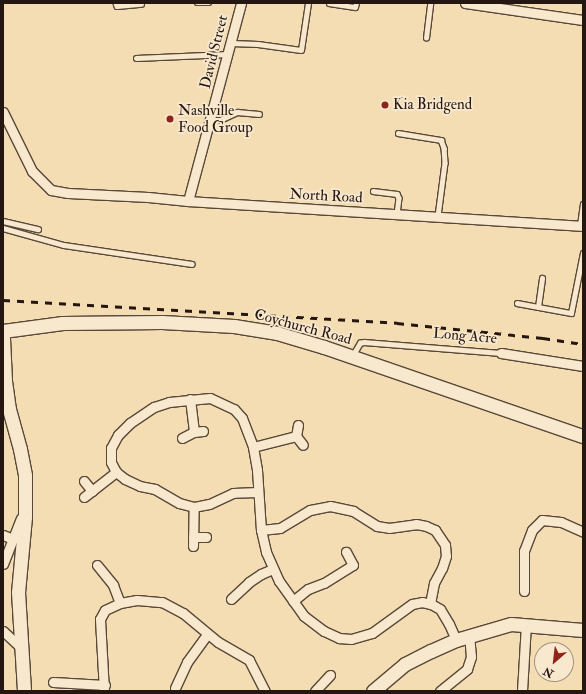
<!DOCTYPE html>
<html>
<head>
<meta charset="utf-8">
<style>
	body { margin:0 }
	#map { position:relative; width:586px; height:694px; overflow:hidden; background:#f4dcb3; font-family:"IM FELL Double Pica",serif }
	div>[style] { position:absolute }
	.roads { filter:drop-shadow(1px 0 #584839) drop-shadow(-1px 0 #584839) drop-shadow(0 1px #584839) drop-shadow(0 -1px #584839) }
	.lane>* { height:4.5px; margin:-2.25px; padding:0 2.25px; transform-origin:2.25px; border-radius:2.25px; background:#f8e8ce }
	.street>* { height:9px; margin:-4.5px; padding:0 4.5px; transform-origin:4.5px; border-radius:4.5px; background:#f8e8ce }
	.secondary>* { height:13px; margin:-6.5px; padding:0 6.5px; transform-origin:6.5px; border-radius:6.5px; background:#f8e8ce }
	.rail>* { height:2.5px; margin-top:-1.25px; transform-origin:0; background:repeating-linear-gradient(90deg,#241610 0 7px,transparent 0 14px) }
	.dots>* { width:11px; height:11px; translate:-50% -50%; box-sizing:border-box; border:2px solid #f8e8ce; border-radius:50% }
	span { translate:-50% -50%; white-space:nowrap; text-align:center; line-height:1.15; -webkit-text-stroke:3.5px #f8e8ce; paint-order:stroke }
	.street-label { font-size:15px; color:#241610 }
	.poi-label { font-size:15px; color:#241610 }
	.left { translate:0 -50%; text-align:left }
	.frame { position:absolute; inset:0; border:4px solid #241610; pointer-events:none }
	.north { position:absolute; left:534px; top:642px; width:40px; height:40px; box-sizing:border-box; background:#f8e8ce; border:1px solid #a39482; border-radius:50%; rotate:208deg; font-size:11px; font-weight:700; line-height:16px; text-align:center; color:#241610 }
	.north::after { content:''; display:block; margin:auto; width:14px; height:18px; background:#8f2418; clip-path:polygon(50% 0,100% 100%,50% 72%,0 100%) }
</style>
</head>
<body>
<div id="map">
	<div class="roads">
		<div class="lane">
			<div style="left:116px;top:3px;width:3px;rotate:72deg"></div>
			<div style="left:117px;top:6px;width:24px;rotate:-5deg"></div>
			<div style="left:197px;top:3px;width:12px"></div>
			<div style="left:329px;top:3px;width:26px;rotate:9deg"></div>
			<div style="left:355px;top:7px;width:4px;rotate:-76deg"></div>
			<div style="left:426px;top:38px;width:35px;rotate:-83deg"></div>
			<div style="left:231px;top:43px;width:27px;rotate:2deg"></div>
			<div style="left:258px;top:44px;width:43px;rotate:7.9deg"></div>
			<div style="left:301px;top:50px;width:48px;rotate:-81.5deg"></div>
			<div style="left:136px;top:58px;width:92px;rotate:-2.5deg"></div>
			<div style="left:211px;top:120px;width:9px"></div>
			<div style="left:220px;top:120px;width:19px;rotate:-25deg"></div>
			<div style="left:237px;top:112px;width:22px;rotate:5deg"></div>
			<div style="left:398px;top:133px;width:44px;rotate:9.2deg"></div>
			<div style="left:441px;top:140px;width:9px;rotate:69deg"></div>
			<div style="left:444px;top:148px;width:15px;rotate:86deg"></div>
			<div style="left:445px;top:163px;width:53px;rotate:97.5deg"></div>
			<div style="left:373px;top:191px;width:24px;rotate:7deg"></div>
			<div style="left:397px;top:194px;width:4px;rotate:63deg"></div>
			<div style="left:399px;top:198px;width:16px;rotate:97deg"></div>
			<div style="left:3px;top:221px;width:36px;rotate:13deg"></div>
			<div style="left:580px;top:225px;width:21px;rotate:-82deg"></div>
			<div style="left:3px;top:228px;width:63px;rotate:15.6deg"></div>
			<div style="left:64px;top:245px;width:129px;rotate:8.4deg"></div>
			<div style="left:517px;top:303px;width:55px;rotate:10.5deg"></div>
			<div style="left:571px;top:313px;width:61px;rotate:-78.7deg"></div>
			<div style="left:538px;top:307px;width:29px;rotate:-82deg"></div>
			<div style="left:353px;top:355px;width:14px;rotate:-60deg"></div>
			<div style="left:360px;top:343px;width:4px;rotate:-14deg"></div>
			<div style="left:364px;top:342px;width:137px;rotate:4.6deg"></div>
		</div>
		<div class="street">
			<div style="left:465px;top:3px;width:119px;rotate:8.2deg"></div>
			<div style="left:3px;top:112px;width:66px;rotate:63.8deg"></div>
			<div style="left:32px;top:171px;width:27px;rotate:45deg"></div>
			<div style="left:51px;top:190px;width:17px;rotate:10deg"></div>
			<div style="left:68px;top:193px;width:80px;rotate:2.9deg"></div>
			<div style="left:148px;top:197px;width:40px;rotate:5.7deg"></div>
			<div style="left:188px;top:201px;width:396px;rotate:3.6deg"></div>
			<div style="left:188px;top:201px;width:205px;rotate:-75deg"></div>
			<div style="left:501px;top:353px;width:83px;rotate:9deg"></div>
			<div style="left:190px;top:399px;width:33px;rotate:83deg"></div>
			<div style="left:298px;top:425px;width:11px;rotate:100deg"></div>
			<div style="left:296px;top:436px;width:11px;rotate:52deg"></div>
			<div style="left:182px;top:438px;width:13px;rotate:-27deg"></div>
			<div style="left:194px;top:432px;width:9px;rotate:-6deg"></div>
			<div style="left:253px;top:447px;width:44px;rotate:-14.3deg"></div>
			<div style="left:84px;top:481px;width:13px;rotate:51deg"></div>
			<div style="left:258px;top:492px;width:25px;rotate:178deg"></div>
			<div style="left:233px;top:493px;width:26px;rotate:155deg"></div>
			<div style="left:209px;top:504px;width:15px;rotate:169deg"></div>
			<div style="left:194px;top:507px;width:16px;rotate:-165deg"></div>
			<div style="left:179px;top:503px;width:28px;rotate:-150deg"></div>
			<div style="left:155px;top:489px;width:15px;rotate:-169deg"></div>
			<div style="left:140px;top:486px;width:17px;rotate:-155deg"></div>
			<div style="left:125px;top:479px;width:11px;rotate:-142deg"></div>
			<div style="left:116px;top:472px;width:11px;rotate:-117deg"></div>
			<div style="left:111px;top:462px;width:14px;rotate:-90deg"></div>
			<div style="left:111px;top:448px;width:15px;rotate:-62deg"></div>
			<div style="left:118px;top:435px;width:17px;rotate:-45deg"></div>
			<div style="left:130px;top:423px;width:29px;rotate:-34deg"></div>
			<div style="left:154px;top:407px;width:16px;rotate:-18deg"></div>
			<div style="left:169px;top:402px;width:41px;rotate:-5.6deg"></div>
			<div style="left:210px;top:398px;width:26px;rotate:25deg"></div>
			<div style="left:234px;top:409px;width:12px;rotate:48deg"></div>
			<div style="left:242px;top:418px;width:31px;rotate:69deg"></div>
			<div style="left:253px;top:447px;width:23px;rotate:80deg"></div>
			<div style="left:257px;top:470px;width:60px;rotate:86.2deg"></div>
			<div style="left:261px;top:530px;width:23px;rotate:77deg"></div>
			<div style="left:266px;top:552px;width:32px;rotate:66deg"></div>
			<div style="left:279px;top:581px;width:43px;rotate:54.5deg"></div>
			<div style="left:304px;top:616px;width:25px;rotate:37deg"></div>
			<div style="left:324px;top:631px;width:17px;rotate:25deg"></div>
			<div style="left:339px;top:638px;width:12px;rotate:5deg"></div>
			<div style="left:351px;top:639px;width:22px;rotate:-16deg"></div>
			<div style="left:372px;top:633px;width:49px;rotate:-35.9deg"></div>
			<div style="left:412px;top:604px;width:10px;rotate:-11deg"></div>
			<div style="left:422px;top:602px;width:9px;rotate:13deg"></div>
			<div style="left:431px;top:604px;width:10px;rotate:29deg"></div>
			<div style="left:440px;top:609px;width:17px;rotate:59deg"></div>
			<div style="left:449px;top:624px;width:17px;rotate:66deg"></div>
			<div style="left:84px;top:497px;width:41px;rotate:-38deg"></div>
			<div style="left:261px;top:530px;width:19px;rotate:-6deg"></div>
			<div style="left:280px;top:528px;width:35px;rotate:-31deg"></div>
			<div style="left:310px;top:510px;width:20px;rotate:-11deg"></div>
			<div style="left:330px;top:506px;width:24px;rotate:12deg"></div>
			<div style="left:353px;top:511px;width:28px;rotate:32deg"></div>
			<div style="left:377px;top:526px;width:12px;rotate:9deg"></div>
			<div style="left:389px;top:528px;width:27px;rotate:-8deg"></div>
			<div style="left:416px;top:524px;width:10px;rotate:11deg"></div>
			<div style="left:426px;top:526px;width:10px;rotate:24deg"></div>
			<div style="left:435px;top:530px;width:18px;rotate:56deg"></div>
			<div style="left:445px;top:545px;width:11px;rotate:85deg"></div>
			<div style="left:446px;top:556px;width:13px;rotate:108deg"></div>
			<div style="left:442px;top:568px;width:17px;rotate:118deg"></div>
			<div style="left:434px;top:583px;width:21px;rotate:101deg"></div>
			<div style="left:3px;top:535px;width:11px;rotate:22deg"></div>
			<div style="left:193px;top:537px;width:13px"></div>
			<div style="left:193px;top:546px;width:39px;rotate:-89deg"></div>
			<div style="left:3px;top:564px;width:49px;rotate:-68.6deg"></div>
			<div style="left:97px;top:565px;width:26px;rotate:51deg"></div>
			<div style="left:113px;top:585px;width:19px;rotate:69deg"></div>
			<div style="left:524px;top:591px;width:40px;rotate:-90deg"></div>
			<div style="left:524px;top:551px;width:22px;rotate:-69deg"></div>
			<div style="left:532px;top:530px;width:14px;rotate:-45deg"></div>
			<div style="left:542px;top:520px;width:19px;rotate:6deg"></div>
			<div style="left:561px;top:522px;width:24px;rotate:24deg"></div>
			<div style="left:231px;top:599px;width:25px;rotate:-43deg"></div>
			<div style="left:249px;top:582px;width:14px;rotate:-34deg"></div>
			<div style="left:261px;top:574px;width:13px;rotate:-23deg"></div>
			<div style="left:293px;top:601px;width:19px;rotate:-39deg"></div>
			<div style="left:308px;top:589px;width:17px;rotate:-21deg"></div>
			<div style="left:324px;top:583px;width:34px;rotate:-32deg"></div>
			<div style="left:353px;top:565px;width:15px;rotate:-118deg"></div>
			<div style="left:3px;top:631px;width:25px;rotate:43deg"></div>
			<div style="left:53px;top:682px;width:52px;rotate:3.3deg"></div>
			<div style="left:175px;top:688px;width:29px;rotate:-65deg"></div>
			<div style="left:187px;top:662px;width:34px;rotate:-54deg"></div>
			<div style="left:104px;top:691px;width:72px;rotate:-93.2deg"></div>
			<div style="left:100px;top:619px;width:10px;rotate:-61deg"></div>
			<div style="left:105px;top:610px;width:17px;rotate:-25deg"></div>
			<div style="left:120px;top:603px;width:17px;rotate:-10deg"></div>
			<div style="left:137px;top:600px;width:25px;rotate:5deg"></div>
			<div style="left:162px;top:602px;width:24px;rotate:28deg"></div>
			<div style="left:183px;top:613px;width:45px;rotate:39.6deg"></div>
			<div style="left:218px;top:642px;width:36px;rotate:30deg"></div>
			<div style="left:249px;top:660px;width:35px;rotate:63deg"></div>
			<div style="left:315px;top:691px;width:22px;rotate:-47deg"></div>
			<div style="left:440px;top:691px;width:35px;rotate:-39deg"></div>
			<div style="left:467px;top:669px;width:13px;rotate:-72deg"></div>
			<div style="left:471px;top:657px;width:21px;rotate:-95deg"></div>
			<div style="left:522px;top:691px;width:67px;rotate:-86.6deg"></div>
		</div>
		<div class="secondary">
			<div style="left:3px;top:331px;width:60px;rotate:-7.7deg"></div>
			<div style="left:62px;top:323px;width:100px;rotate:-0.6deg"></div>
			<div style="left:162px;top:322px;width:72px;rotate:3.2deg"></div>
			<div style="left:234px;top:326px;width:44px;rotate:9.2deg"></div>
			<div style="left:277px;top:333px;width:49px;rotate:16.6deg"></div>
			<div style="left:324px;top:347px;width:274px;rotate:19deg"></div>
			<div style="left:3px;top:338px;width:43px;rotate:87.3deg"></div>
			<div style="left:5px;top:381px;width:28px;rotate:82deg"></div>
			<div style="left:9px;top:409px;width:41px;rotate:74.6deg"></div>
			<div style="left:20px;top:449px;width:26px;rotate:79deg"></div>
			<div style="left:25px;top:475px;width:42px;rotate:90deg"></div>
			<div style="left:25px;top:517px;width:75px;rotate:95.3deg"></div>
			<div style="left:18px;top:592px;width:99px;rotate:86.5deg"></div>
			<div style="left:373px;top:691px;width:42px;rotate:-40.2deg"></div>
			<div style="left:405px;top:664px;width:29px;rotate:-27deg"></div>
			<div style="left:431px;top:651px;width:27px;rotate:-24deg"></div>
			<div style="left:456px;top:640px;width:57px;rotate:-16.2deg"></div>
			<div style="left:511px;top:624px;width:72px;rotate:4.8deg"></div>
		</div>
	</div>
	<div class="rail">
		<div style="left:3px;top:300px;width:395px;rotate:3.3deg"></div>
		<div style="left:397px;top:323px;width:147px;rotate:5.9deg"></div>
		<div style="left:543px;top:338px;width:40px;rotate:8.5deg"></div>
	</div>
	<div class="dots">
		<div style="left:385px;top:105px;background:#8f2418"></div>
		<div style="left:170px;top:119px;background:#8f2418"></div>
	</div>
	<div class="street-label">
		<span style="left:214px;top:52px;rotate:-76deg">David Street</span>
		<span style="left:326px;top:196px;rotate:3deg">North Road</span>
		<span style="left:303px;top:327px;rotate:15deg">Coychurch Road</span>
		<span style="left:465px;top:336px;rotate:5deg">Long Acre</span>
	</div>
	<div class="poi-label">
		<span class="left" style="left:393px;top:105px">Kia Bridgend</span>
		<span class="left" style="left:178px;top:119px">Nashville<br>Food Group</span>
	</div>
	<div class="frame"></div>
	<div class="north">N</div>
</div>
</body>
</html>
